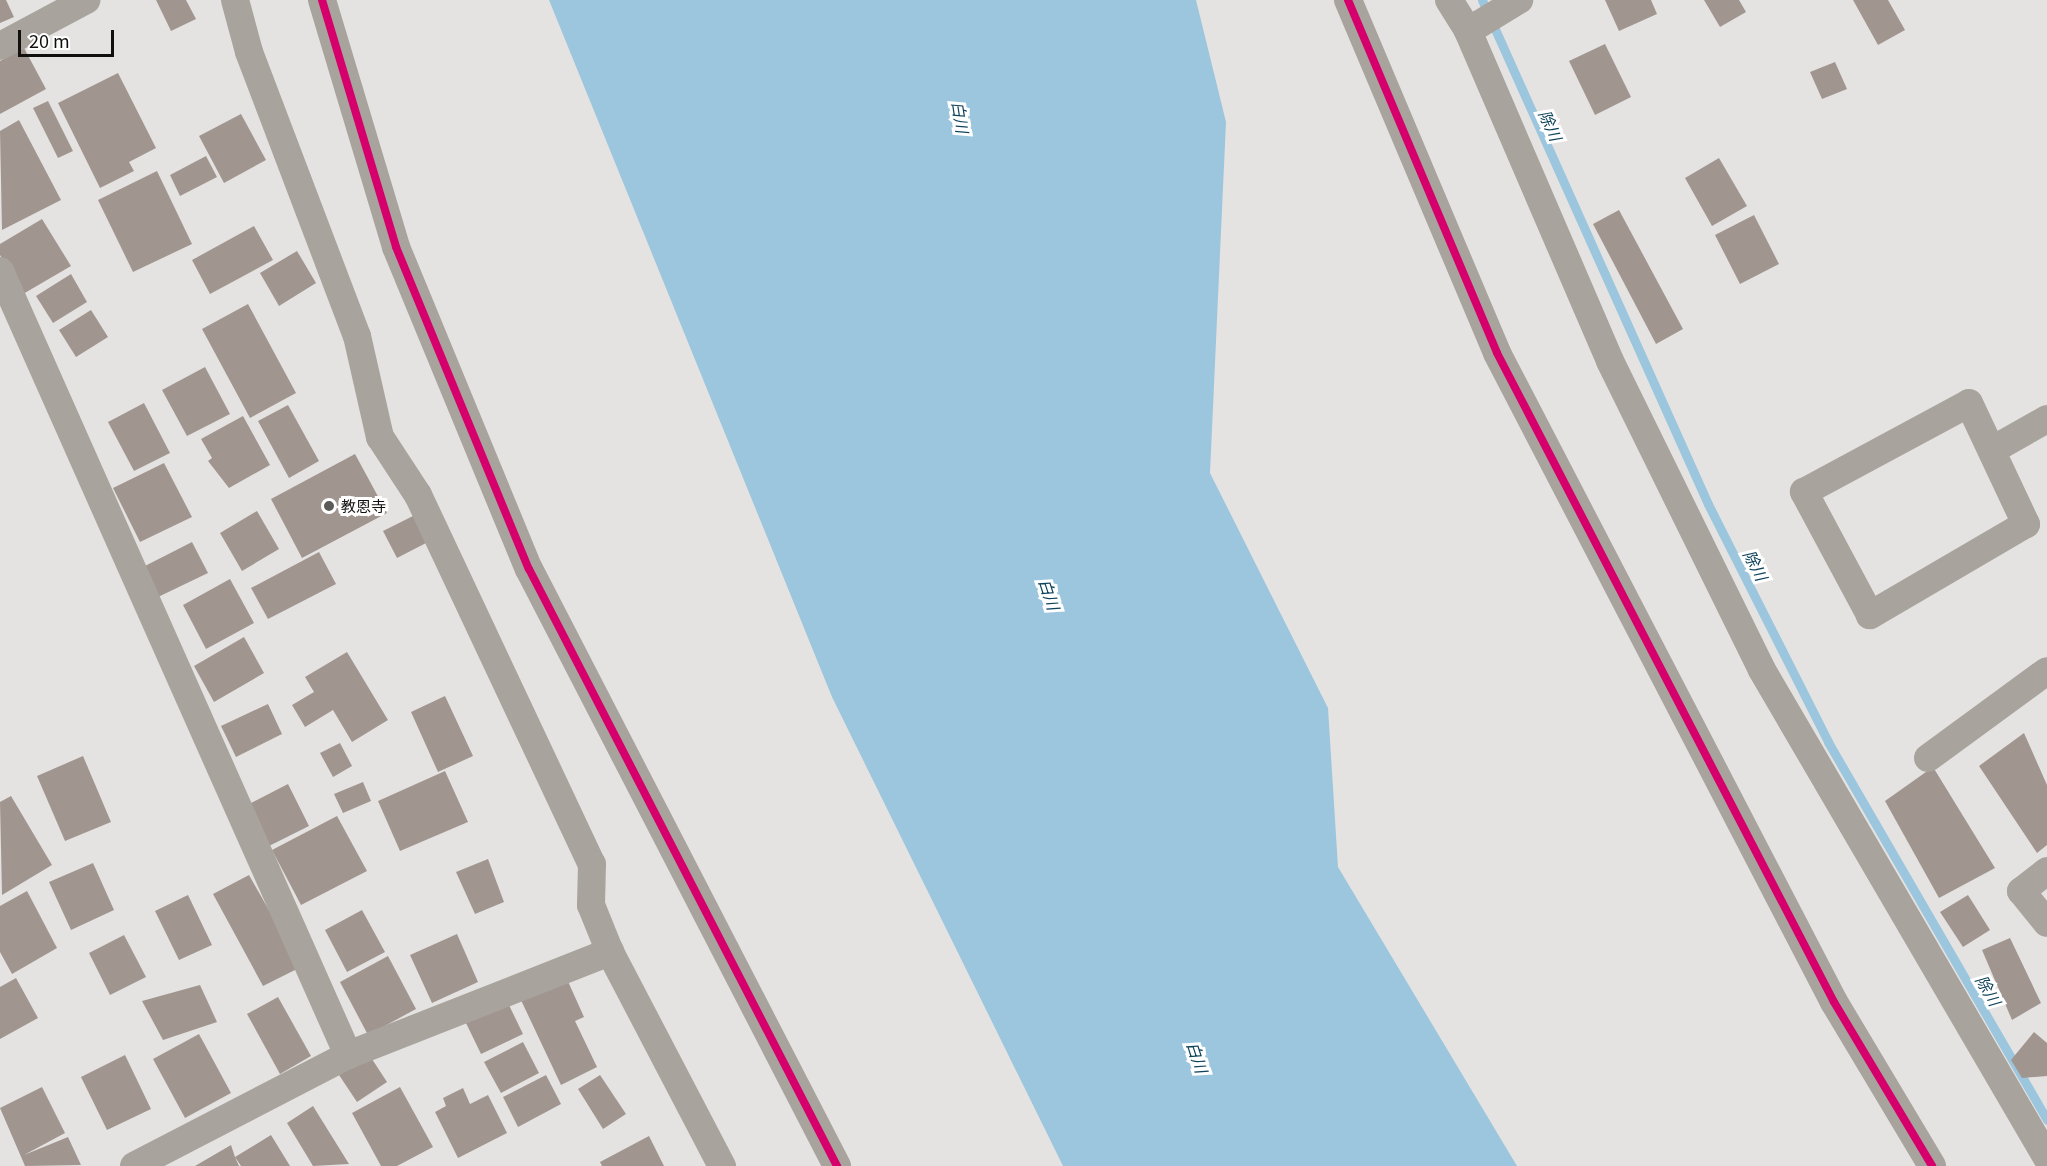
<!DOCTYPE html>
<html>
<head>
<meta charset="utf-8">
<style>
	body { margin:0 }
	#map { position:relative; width:2047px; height:1166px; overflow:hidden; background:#e5e3e1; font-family:Georgia,"Noto Sans JP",serif }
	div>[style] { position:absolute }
	.water>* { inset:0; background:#9bc6de }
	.stream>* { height:9px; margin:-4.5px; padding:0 4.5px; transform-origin:4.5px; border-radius:4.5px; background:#9bc6de }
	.building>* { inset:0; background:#a19590 }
	.minor>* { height:28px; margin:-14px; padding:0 14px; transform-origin:14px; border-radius:14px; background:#a8a39d }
	.cycleway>* { height:8px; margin:-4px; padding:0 4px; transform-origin:4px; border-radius:4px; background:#d6006c }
	.dots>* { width:16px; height:16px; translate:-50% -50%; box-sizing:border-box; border:3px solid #fff; border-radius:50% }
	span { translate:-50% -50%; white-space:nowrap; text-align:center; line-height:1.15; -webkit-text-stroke:6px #fff; paint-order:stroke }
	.poi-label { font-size:15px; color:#11100f }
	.left { translate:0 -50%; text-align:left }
	.water-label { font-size:16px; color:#0e425a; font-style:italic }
	.scale { position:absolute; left:18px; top:30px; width:96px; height:27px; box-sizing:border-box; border:3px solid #11100f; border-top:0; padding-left:8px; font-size:18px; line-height:21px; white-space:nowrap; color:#11100f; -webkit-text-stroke:4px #fff; paint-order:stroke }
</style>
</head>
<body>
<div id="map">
	<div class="water">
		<div style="clip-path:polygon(549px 0,1196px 0,1226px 122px,1210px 473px,1328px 708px,1338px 867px,1517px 1166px,1063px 1166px,832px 697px)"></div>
	</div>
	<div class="stream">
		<div style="left:1482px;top:0;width:552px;rotate:65.85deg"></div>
		<div style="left:1708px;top:504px;width:267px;rotate:63.2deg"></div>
		<div style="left:1828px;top:742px;width:437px;rotate:59.9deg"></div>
	</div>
	<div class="building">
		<div style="clip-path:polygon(0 0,6px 0,14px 17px,0 23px)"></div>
		<div style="clip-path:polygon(156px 0,186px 0,196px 19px,171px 31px)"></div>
		<div style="clip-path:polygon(1605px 0,1651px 0,1657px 14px,1619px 31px)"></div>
		<div style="clip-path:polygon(1704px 0,1739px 0,1746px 12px,1720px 27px)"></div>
		<div style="clip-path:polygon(1853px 0,1888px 0,1905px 30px,1878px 45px)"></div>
		<div style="clip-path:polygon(1605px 44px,1631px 97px,1595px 115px,1569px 61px)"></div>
		<div style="clip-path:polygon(24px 48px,46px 89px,0 114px,0 61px)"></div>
		<div style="clip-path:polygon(1835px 62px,1847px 89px,1822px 99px,1810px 72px)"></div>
		<div style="clip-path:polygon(118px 73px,156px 148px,129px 162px,134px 171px,100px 188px,58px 103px)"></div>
		<div style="clip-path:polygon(48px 101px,73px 151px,58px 158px,33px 108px)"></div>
		<div style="clip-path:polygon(241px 114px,266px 160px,224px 183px,199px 136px)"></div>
		<div style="clip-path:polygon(19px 120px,61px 200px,2px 230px,0 131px)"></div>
		<div style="clip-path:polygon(206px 156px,217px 177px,180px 196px,170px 175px)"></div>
		<div style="clip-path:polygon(1719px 158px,1747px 206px,1712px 226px,1685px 178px)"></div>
		<div style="clip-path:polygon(157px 171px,192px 244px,133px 272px,98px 200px)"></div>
		<div style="clip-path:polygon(1619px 210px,1683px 329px,1656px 344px,1593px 224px)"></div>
		<div style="clip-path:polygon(1754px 215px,1779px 264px,1740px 284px,1715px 235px)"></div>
		<div style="clip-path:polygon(42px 219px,71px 266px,23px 294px,0 255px,0 244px)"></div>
		<div style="clip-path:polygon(254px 226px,273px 260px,210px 294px,192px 260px)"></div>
		<div style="clip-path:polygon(297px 251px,316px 283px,279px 306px,260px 273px)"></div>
		<div style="clip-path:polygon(71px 274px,87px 302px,53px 323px,36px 296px)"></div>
		<div style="clip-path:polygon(248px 304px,296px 393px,250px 418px,202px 329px)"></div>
		<div style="clip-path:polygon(91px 310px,108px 337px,76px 357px,59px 330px)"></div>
		<div style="clip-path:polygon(205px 367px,230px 414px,187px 436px,162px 390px)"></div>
		<div style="clip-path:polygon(144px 403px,170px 453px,134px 471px,108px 422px)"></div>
		<div style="clip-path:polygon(288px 405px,319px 461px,289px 478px,258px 421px)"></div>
		<div style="clip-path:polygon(243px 416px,270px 465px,229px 488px,208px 461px,212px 458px,201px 439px)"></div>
		<div style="clip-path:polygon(355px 454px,387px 513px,302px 558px,271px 499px)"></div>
		<div style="clip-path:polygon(164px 463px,192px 517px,140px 542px,113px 488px)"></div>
		<div style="clip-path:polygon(257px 511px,279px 549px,242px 571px,220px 533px)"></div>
		<div style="clip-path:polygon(415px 515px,428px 542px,397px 558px,383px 531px)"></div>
		<div style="clip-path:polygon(192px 542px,208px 573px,156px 598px,141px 568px)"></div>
		<div style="clip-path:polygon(319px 552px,336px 584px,268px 619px,251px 588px)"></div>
		<div style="clip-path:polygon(230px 579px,254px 623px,206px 649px,183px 605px)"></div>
		<div style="clip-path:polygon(244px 637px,264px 673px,214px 702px,194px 666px)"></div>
		<div style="clip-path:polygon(347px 652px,388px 720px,352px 742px,333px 710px,305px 727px,292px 705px,314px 692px,305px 677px)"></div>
		<div style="clip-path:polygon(445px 696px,473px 756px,438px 772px,411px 712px)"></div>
		<div style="clip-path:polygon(268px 704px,282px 734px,236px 757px,221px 726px)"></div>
		<div style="clip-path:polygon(2024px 733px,2047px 785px,2047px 845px,2037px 853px,1979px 766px)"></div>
		<div style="clip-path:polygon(340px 743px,352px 766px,333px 777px,320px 753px)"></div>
		<div style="clip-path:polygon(83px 756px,111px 822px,65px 841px,37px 776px)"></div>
		<div style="clip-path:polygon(1933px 767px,1995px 868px,1939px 898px,1885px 801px)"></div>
		<div style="clip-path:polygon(445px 771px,468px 822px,400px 851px,378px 801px)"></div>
		<div style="clip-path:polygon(363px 782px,371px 801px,343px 813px,334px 794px)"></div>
		<div style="clip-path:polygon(288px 784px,309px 826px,269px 846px,249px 804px)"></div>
		<div style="clip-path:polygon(11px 796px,52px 865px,2px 895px,0 802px)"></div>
		<div style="clip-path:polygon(337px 816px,367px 871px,301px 905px,272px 850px)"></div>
		<div style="clip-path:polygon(488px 859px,504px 902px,475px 914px,456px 872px)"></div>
		<div style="clip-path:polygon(93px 863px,114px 910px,71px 930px,49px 882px)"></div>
		<div style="clip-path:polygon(249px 875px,301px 967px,263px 986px,213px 894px)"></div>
		<div style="clip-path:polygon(27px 891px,57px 948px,12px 974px,0 952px,0 906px)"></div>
		<div style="clip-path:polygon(188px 895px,212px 945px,179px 960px,155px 911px)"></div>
		<div style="clip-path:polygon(1968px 895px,1990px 930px,1963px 947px,1940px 912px)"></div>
		<div style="clip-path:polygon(362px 910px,385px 952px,347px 972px,325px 930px)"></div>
		<div style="clip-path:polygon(457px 934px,478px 982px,432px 1003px,410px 955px)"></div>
		<div style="clip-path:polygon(124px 935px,146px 977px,110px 995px,89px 953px)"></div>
		<div style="clip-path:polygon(2010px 938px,2041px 1003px,2012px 1020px,1982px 950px)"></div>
		<div style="clip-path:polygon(388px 956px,416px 1009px,368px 1035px,340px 982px)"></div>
		<div style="clip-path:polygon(566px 977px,584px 1017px,575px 1021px,597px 1067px,561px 1085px,520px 998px)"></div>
		<div style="clip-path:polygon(16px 978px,38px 1018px,0 1039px,0 987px)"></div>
		<div style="clip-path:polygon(200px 985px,217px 1022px,163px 1040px,142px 1001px)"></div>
		<div style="clip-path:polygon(278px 997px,311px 1056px,280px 1074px,247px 1014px)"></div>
		<div style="clip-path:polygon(508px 1003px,523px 1034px,481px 1054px,466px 1023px)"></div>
		<div style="clip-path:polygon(2034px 1032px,2047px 1043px,2047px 1076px,2022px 1078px,2011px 1060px)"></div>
		<div style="clip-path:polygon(199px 1034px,231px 1093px,185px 1118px,153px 1059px)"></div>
		<div style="clip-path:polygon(523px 1042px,539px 1073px,501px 1093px,484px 1062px)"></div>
		<div style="clip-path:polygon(125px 1055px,151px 1109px,107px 1130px,81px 1077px)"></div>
		<div style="clip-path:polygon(370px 1056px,387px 1082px,357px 1102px,339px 1075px)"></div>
		<div style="clip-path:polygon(546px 1075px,561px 1104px,518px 1127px,503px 1097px)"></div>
		<div style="clip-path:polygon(600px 1075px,626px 1114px,603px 1129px,578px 1089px)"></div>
		<div style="clip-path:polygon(42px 1087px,65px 1133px,24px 1155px,68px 1137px,81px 1165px,25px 1166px,0 1108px)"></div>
		<div style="clip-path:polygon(400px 1087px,433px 1147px,397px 1166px,381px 1166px,352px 1113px)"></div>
		<div style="clip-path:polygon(463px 1088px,470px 1104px,488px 1095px,507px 1133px,458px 1158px,435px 1112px,446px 1106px,443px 1098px)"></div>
		<div style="clip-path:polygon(313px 1106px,349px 1164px,313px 1166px,287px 1123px)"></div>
		<div style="clip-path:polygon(271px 1135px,290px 1166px,241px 1166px,235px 1157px,239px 1166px,195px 1166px,231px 1145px,235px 1157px)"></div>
		<div style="clip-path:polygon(649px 1136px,664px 1166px,602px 1166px,600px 1162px)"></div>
	</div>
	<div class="minor">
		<div style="left:235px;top:0;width:54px;rotate:74.9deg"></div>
		<div style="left:249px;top:52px;width:304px;rotate:69.2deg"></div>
		<div style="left:357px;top:336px;width:104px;rotate:77.2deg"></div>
		<div style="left:380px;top:437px;width:69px;rotate:56.8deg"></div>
		<div style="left:418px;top:495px;width:408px;rotate:64.8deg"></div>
		<div style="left:592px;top:864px;width:41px;rotate:91.4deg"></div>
		<div style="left:591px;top:905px;width:51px;rotate:68deg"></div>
		<div style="left:610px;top:952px;width:242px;rotate:62.4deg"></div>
		<div style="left:322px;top:0;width:258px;rotate:73.3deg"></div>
		<div style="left:396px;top:247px;width:348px;rotate:67.6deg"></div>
		<div style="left:529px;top:569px;width:672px;rotate:62.71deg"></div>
		<div style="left:1348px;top:0;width:383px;rotate:67.1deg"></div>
		<div style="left:1497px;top:353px;width:731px;rotate:62.56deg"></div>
		<div style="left:1834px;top:1002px;width:191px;rotate:59.1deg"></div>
		<div style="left:1449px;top:0;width:36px;rotate:58deg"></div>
		<div style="left:1468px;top:31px;width:359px;rotate:66.7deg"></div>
		<div style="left:1610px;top:361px;width:344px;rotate:63.8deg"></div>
		<div style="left:1762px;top:670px;width:565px;rotate:59.71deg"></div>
		<div style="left:1468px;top:31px;width:60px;rotate:-31.3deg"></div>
		<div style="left:0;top:46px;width:98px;rotate:-28.1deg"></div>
		<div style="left:0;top:271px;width:858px;rotate:66.06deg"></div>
		<div style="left:1969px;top:403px;width:134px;rotate:64.8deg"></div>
		<div style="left:2026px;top:524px;width:181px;rotate:149.7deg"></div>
		<div style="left:1870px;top:615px;width:140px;rotate:-118.2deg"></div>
		<div style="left:1804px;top:492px;width:187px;rotate:-28.3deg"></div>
		<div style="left:1994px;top:449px;width:61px;rotate:-29.5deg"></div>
		<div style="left:1928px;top:758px;width:147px;rotate:-36.2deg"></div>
		<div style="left:2047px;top:871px;width:33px;rotate:142deg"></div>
		<div style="left:2021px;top:891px;width:41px;rotate:50.9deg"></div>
		<div style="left:134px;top:1166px;width:241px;rotate:-27.4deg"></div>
		<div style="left:348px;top:1055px;width:282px;rotate:-21.5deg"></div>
	</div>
	<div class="cycleway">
		<div style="left:322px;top:0;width:258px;rotate:73.3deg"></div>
		<div style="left:396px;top:247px;width:348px;rotate:67.6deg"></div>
		<div style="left:529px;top:569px;width:672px;rotate:62.71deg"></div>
		<div style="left:1348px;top:0;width:383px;rotate:67.1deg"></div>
		<div style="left:1497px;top:353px;width:731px;rotate:62.56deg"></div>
		<div style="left:1834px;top:1002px;width:191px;rotate:59.1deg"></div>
	</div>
	<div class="dots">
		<div style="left:329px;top:506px;background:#5b5a58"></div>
	</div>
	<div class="poi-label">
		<span class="left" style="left:341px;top:506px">教恩寺</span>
	</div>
	<div class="water-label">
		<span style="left:961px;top:117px;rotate:81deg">白川</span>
		<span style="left:1551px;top:125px;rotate:66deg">除川</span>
		<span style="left:1756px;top:565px;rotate:63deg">除川</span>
		<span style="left:1050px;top:594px;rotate:72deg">白川</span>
		<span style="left:1989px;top:990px;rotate:60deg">除川</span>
		<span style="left:1198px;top:1057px;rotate:72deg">白川</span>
	</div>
	<div class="scale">20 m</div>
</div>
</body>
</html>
